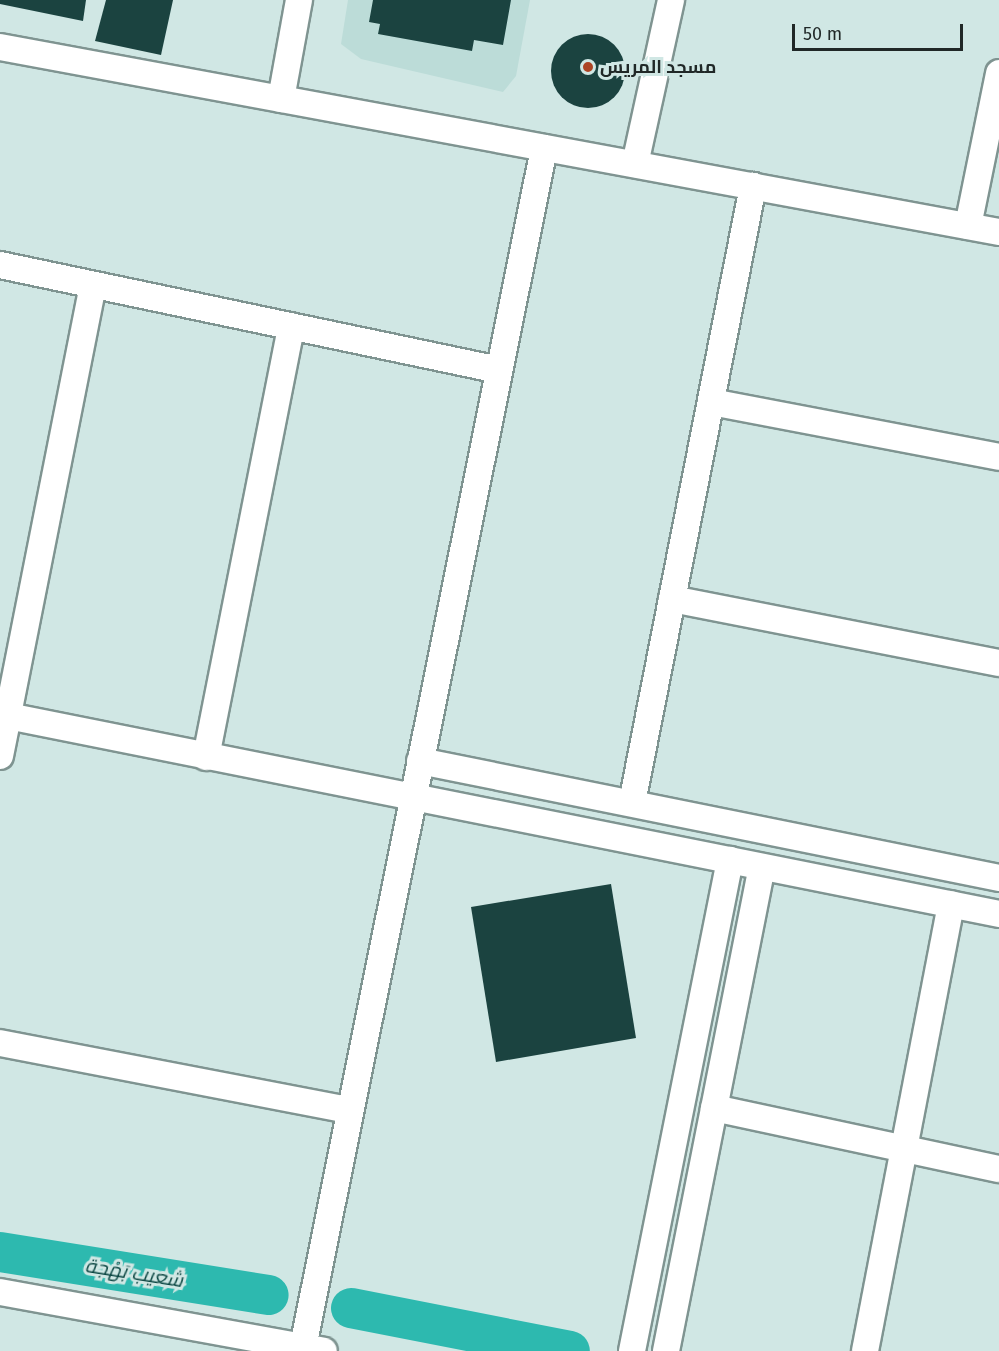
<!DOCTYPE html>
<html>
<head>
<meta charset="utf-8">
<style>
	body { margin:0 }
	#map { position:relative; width:999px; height:1351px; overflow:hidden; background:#d0e7e4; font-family:"Fira Sans",Cairo,sans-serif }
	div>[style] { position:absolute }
	.built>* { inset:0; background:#bcdcd8 }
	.river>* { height:40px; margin:-20px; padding:0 20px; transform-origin:20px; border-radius:20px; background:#2db9af }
	.building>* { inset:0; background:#1b4340 }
	.round { border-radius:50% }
	.roads { filter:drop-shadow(2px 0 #7f9491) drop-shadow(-2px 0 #7f9491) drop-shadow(0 2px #7f9491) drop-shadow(0 -2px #7f9491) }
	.minor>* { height:26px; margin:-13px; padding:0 13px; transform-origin:13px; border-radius:13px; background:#fff }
	.dots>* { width:16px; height:16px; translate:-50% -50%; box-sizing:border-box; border:3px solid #d0e7e4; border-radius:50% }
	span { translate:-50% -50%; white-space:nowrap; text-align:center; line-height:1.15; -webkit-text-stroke:6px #d0e7e4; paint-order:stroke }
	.poi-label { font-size:18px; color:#202827; font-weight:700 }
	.left { translate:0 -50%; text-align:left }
	.water-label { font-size:20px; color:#0c4743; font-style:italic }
	.scale { position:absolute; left:792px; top:24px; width:171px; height:27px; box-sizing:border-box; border:3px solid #202827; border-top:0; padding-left:8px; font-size:18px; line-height:21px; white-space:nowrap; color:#202827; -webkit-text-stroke:4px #d0e7e4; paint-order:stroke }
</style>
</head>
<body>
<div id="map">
	<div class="built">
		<div style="clip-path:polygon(348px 0,530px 0,516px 76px,503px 92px,361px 59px,341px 44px)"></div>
	</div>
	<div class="river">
		<div style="left:0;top:1252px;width:272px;rotate:9.1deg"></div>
		<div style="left:351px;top:1308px;width:223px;rotate:11.1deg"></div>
	</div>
	<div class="building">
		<div style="clip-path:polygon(0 0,86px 0,83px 21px,0 4px)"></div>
		<div style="clip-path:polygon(106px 0,173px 0,161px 55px,95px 41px)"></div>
		<div style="clip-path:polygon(373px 0,511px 0,503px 45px,474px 40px,472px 51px,378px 34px,380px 24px,369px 22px)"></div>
		<div class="round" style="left:551px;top:34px;width:74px;height:74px"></div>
		<div style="clip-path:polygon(611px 884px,636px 1038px,496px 1062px,471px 907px)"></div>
	</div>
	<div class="roads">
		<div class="minor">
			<div style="left:0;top:47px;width:1016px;rotate:10.49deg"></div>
			<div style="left:281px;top:99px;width:101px;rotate:-79.7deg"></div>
			<div style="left:635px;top:164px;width:168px;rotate:-77.6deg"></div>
			<div style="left:968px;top:226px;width:156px;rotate:-78.5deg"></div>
			<div style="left:0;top:265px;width:510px;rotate:11.88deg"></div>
			<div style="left:93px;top:285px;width:439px;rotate:101.2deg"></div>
			<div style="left:8px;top:716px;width:1011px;rotate:11.3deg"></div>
			<div style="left:711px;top:402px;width:293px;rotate:10.8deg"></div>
			<div style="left:672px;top:599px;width:333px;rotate:11.1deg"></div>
			<div style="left:0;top:756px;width:41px;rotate:-78.7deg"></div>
			<div style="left:206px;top:757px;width:439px;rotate:-78.8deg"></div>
			<div style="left:420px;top:761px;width:591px;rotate:11.42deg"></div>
			<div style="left:632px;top:803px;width:629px;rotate:-78.9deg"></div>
			<div style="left:0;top:1043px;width:355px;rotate:10.9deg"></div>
			<div style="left:714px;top:1108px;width:291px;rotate:12.1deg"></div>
			<div style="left:0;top:1292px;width:329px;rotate:10.3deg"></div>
			<div style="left:303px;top:1347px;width:1223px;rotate:-78.63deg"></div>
			<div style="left:632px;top:1351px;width:501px;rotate:-78.71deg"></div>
			<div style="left:666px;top:1351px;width:493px;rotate:-78.8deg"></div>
			<div style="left:865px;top:1351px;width:455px;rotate:-79.1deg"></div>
		</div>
	</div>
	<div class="dots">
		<div style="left:588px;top:67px;background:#ac4424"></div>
	</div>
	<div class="poi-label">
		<span class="left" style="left:600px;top:67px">مسجد المريس</span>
	</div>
	<div class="water-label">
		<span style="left:134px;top:1273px;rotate:9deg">شعيب بَهْجة</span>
	</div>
	<div class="scale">50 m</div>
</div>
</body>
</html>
